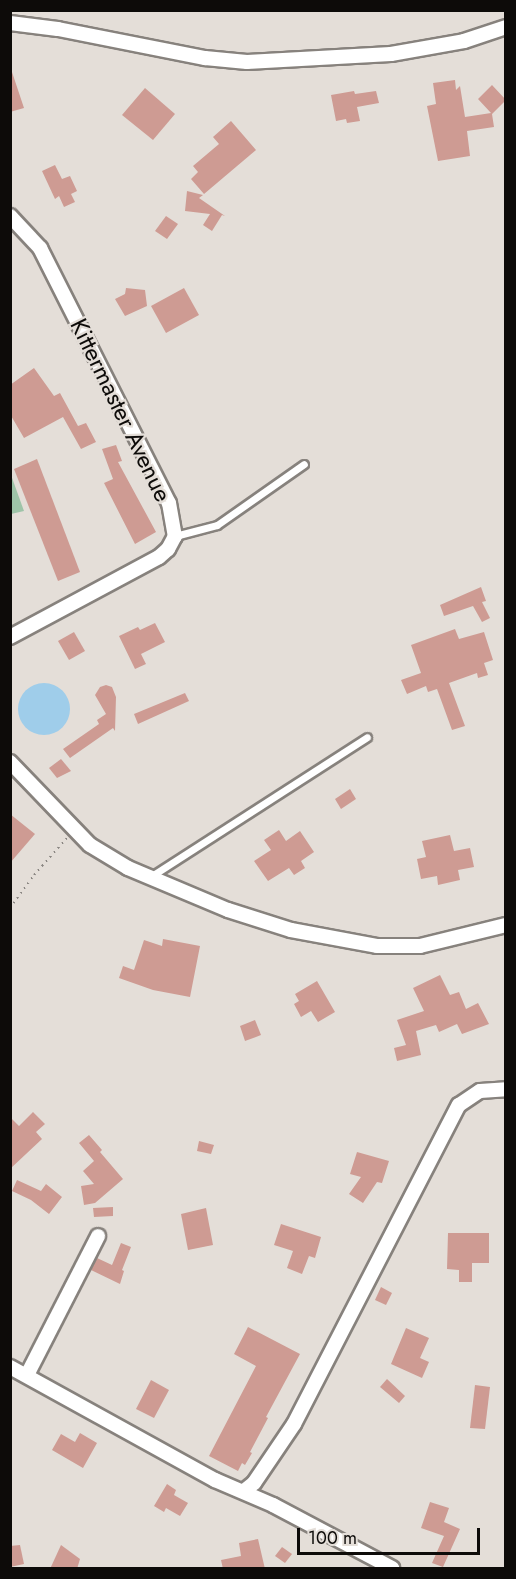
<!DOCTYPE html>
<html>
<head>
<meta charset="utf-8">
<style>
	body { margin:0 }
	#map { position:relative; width:516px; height:1579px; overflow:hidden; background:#e4ded8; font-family:Jost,sans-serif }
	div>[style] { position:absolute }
	.green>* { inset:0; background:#9ec4a8 }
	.water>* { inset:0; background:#9fcdea }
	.round { border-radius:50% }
	.building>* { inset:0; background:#ce9b93 }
	.path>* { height:2px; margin-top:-1px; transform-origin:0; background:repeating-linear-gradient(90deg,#8a8682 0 1.5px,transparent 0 6px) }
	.roads { filter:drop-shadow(2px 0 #87827d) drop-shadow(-2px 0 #87827d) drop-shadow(0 2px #87827d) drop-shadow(0 -2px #87827d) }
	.lane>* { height:7px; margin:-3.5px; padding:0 3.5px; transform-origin:3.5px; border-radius:3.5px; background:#fff }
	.street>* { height:14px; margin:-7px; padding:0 7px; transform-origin:7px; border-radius:7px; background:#fff }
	span { translate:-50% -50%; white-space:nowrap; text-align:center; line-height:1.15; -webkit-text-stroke:4.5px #e4ded8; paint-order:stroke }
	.street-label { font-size:24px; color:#0d0b09 }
	.frame { position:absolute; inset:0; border:12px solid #0d0b09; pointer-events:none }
	.scale { position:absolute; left:297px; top:1528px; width:183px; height:27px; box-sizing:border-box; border:3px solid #0d0b09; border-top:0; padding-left:8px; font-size:18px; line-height:21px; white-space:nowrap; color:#0d0b09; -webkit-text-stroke:4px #e4ded8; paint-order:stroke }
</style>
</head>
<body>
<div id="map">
	<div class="green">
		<div style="clip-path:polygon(11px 475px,24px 511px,11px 514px,10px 514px)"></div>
	</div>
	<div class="water">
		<div class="round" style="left:18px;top:683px;width:52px;height:52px"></div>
	</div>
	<div class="building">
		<div style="clip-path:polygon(12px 72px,24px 108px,10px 112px,10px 73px)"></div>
		<div style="clip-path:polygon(455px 80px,456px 90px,460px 86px,465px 117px,491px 113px,478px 99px,492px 85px,506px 100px,492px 114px,494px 127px,467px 131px,470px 156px,438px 161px,427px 106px,436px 104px,433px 83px)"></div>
		<div style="clip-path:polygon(145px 88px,175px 114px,153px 140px,122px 115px)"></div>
		<div style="clip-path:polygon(354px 91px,355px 94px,376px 91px,379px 103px,357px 107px,360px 121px,347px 123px,346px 119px,336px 121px,331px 95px)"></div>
		<div style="clip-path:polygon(231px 121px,256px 150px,204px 194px,191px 179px,198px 172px,193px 166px,219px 144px,213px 137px)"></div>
		<div style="clip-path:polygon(55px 165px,62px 179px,70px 176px,77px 191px,71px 194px,75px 202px,64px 207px,59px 196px,55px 199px,42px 171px)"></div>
		<div style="clip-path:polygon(187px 191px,203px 195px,199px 198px,225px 216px,222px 215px,212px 231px,203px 225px,210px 214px,185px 211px)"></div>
		<div style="clip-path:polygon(166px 216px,178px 224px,167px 239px,155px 231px)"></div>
		<div style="clip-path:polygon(126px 288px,145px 290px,147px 306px,125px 316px,115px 299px,125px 294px)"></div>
		<div style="clip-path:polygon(184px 288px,199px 315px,166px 333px,151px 306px)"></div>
		<div style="clip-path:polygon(34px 368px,54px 396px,60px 393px,78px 426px,86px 423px,96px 442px,81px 449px,63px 417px,24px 438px,10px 414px,10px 385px)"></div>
		<div style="clip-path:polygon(116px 445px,122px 461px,118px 462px,156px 532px,135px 544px,104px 483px,113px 479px,102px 449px)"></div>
		<div style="clip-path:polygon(37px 459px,80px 572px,58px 581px,14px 469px)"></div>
		<div style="clip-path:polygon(481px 587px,486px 601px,482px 602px,490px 618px,482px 622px,473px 606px,444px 616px,440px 605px)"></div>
		<div style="clip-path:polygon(155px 623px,165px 642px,141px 654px,146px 664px,135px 669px,119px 636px,138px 627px,140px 630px)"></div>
		<div style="clip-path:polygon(455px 629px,459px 639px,484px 632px,493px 660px,484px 663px,488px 675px,478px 678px,477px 673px,449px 683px,465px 726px,452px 730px,437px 689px,428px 692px,426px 686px,407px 694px,401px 680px,421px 673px,411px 645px)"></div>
		<div style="clip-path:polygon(74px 632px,85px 651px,69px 660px,58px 641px)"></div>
		<div style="clip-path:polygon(106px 685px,112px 687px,116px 697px,115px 731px,113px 728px,70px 758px,63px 749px,99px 724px,97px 720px,106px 714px,95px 695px,100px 687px)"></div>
		<div style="clip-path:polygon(185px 693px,189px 701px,138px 724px,134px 714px)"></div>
		<div style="clip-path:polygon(61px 759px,71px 771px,57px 778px,49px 768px)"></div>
		<div style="clip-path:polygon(350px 789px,356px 799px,341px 809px,335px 799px)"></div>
		<div style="clip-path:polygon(10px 814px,35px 834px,10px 863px)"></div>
		<div style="clip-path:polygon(279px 830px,286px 841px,300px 831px,314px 852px,301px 861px,305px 868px,294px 875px,289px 868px,268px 881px,254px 861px,271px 850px,264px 840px)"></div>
		<div style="clip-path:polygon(450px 835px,454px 851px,470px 848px,474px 867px,458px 870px,460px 880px,438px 885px,437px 876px,421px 879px,417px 859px,426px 857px,422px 841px)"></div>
		<div style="clip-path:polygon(163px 939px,200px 946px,190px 997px,153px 990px,119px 978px,123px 966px,134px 970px,144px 940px,162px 946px)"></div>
		<div style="clip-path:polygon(440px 975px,450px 995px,459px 992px,466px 1009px,478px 1003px,489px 1024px,462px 1034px,457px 1024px,439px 1032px,436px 1025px,416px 1031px,421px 1055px,397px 1061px,394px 1048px,406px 1045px,397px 1020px,424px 1011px,413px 988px)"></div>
		<div style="clip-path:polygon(317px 981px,335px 1012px,318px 1022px,311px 1011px,301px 1017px,294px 1004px,299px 1001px,295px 994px)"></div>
		<div style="clip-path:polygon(255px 1020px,261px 1035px,245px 1041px,240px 1026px)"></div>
		<div style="clip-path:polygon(33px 1112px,45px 1124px,36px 1132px,42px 1139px,10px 1169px,10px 1117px,19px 1126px)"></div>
		<div style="clip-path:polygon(89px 1135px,102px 1150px,100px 1152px,123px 1179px,95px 1203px,84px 1205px,81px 1186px,94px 1184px,83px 1171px,94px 1161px,79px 1143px)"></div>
		<div style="clip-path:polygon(199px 1141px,214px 1145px,211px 1154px,197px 1151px)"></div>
		<div style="clip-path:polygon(357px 1152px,389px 1161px,382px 1183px,377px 1182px,363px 1203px,349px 1194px,361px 1177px,350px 1174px)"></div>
		<div style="clip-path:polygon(17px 1180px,41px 1191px,46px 1184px,62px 1197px,49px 1214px,31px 1200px,12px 1191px)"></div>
		<div style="clip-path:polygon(113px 1207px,113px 1216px,94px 1217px,93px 1208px)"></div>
		<div style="clip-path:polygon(206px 1208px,213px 1245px,188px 1250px,181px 1214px)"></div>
		<div style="clip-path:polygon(281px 1224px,321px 1237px,315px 1258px,309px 1256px,302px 1274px,287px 1268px,293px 1251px,274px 1245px)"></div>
		<div style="clip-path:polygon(448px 1233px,489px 1233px,489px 1263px,472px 1263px,472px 1282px,459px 1282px,459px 1270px,447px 1269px)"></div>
		<div style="clip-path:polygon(121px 1243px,131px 1247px,122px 1270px,124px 1271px,120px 1284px,91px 1270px,97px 1258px,112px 1265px)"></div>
		<div style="clip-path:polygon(381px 1287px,392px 1293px,386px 1305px,375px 1300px)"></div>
		<div style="clip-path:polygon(248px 1327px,300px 1354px,266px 1417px,268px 1418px,250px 1452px,252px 1453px,245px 1465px,242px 1463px,238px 1471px,209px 1456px,256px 1366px,234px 1354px)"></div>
		<div style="clip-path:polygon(406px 1328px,429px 1338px,420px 1358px,429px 1362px,422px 1378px,391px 1364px)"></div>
		<div style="clip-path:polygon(387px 1379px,405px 1396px,399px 1403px,380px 1387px)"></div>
		<div style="clip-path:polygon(151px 1380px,169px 1390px,154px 1418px,136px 1409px)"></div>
		<div style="clip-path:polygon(475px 1385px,490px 1387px,485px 1429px,470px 1428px)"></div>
		<div style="clip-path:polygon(80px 1433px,97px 1443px,83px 1468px,52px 1450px,61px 1434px,75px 1442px)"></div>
		<div style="clip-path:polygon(167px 1484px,176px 1490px,174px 1495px,188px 1503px,180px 1516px,166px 1508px,164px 1512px,154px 1506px)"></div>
		<div style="clip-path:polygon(430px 1502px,449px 1508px,444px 1522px,460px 1529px,443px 1567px,432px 1563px,444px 1536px,421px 1528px)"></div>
		<div style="clip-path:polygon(258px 1539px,265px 1569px,223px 1569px,221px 1560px,241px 1556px,239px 1543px)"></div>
		<div style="clip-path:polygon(20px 1545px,24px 1564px,10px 1567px,10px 1546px)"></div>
		<div style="clip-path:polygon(61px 1545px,80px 1559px,77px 1569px,50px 1569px)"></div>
		<div style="clip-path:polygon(282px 1547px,292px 1554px,285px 1563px,275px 1556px)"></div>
	</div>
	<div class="path">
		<div style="left:10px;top:908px;width:41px;rotate:-54deg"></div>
		<div style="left:34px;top:875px;width:50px;rotate:-48.3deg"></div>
	</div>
	<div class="roads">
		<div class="lane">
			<div style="left:175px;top:536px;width:43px;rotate:-14.7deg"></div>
			<div style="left:217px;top:525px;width:106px;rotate:-35deg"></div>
			<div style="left:150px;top:877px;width:258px;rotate:-32.8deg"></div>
		</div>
		<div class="street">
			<div style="left:10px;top:23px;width:48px;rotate:7.1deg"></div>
			<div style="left:58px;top:29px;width:150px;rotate:11.2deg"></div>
			<div style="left:205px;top:58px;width:42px;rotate:5.4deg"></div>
			<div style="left:247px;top:62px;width:144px;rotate:-3.2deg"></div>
			<div style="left:391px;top:54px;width:74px;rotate:-10.1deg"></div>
			<div style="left:464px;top:41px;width:44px;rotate:-18.4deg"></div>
			<div style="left:10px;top:216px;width:44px;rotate:46.8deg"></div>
			<div style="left:40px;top:248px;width:286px;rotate:63.2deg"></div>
			<div style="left:169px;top:503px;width:34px;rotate:80deg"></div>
			<div style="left:175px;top:536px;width:15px;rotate:118deg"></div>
			<div style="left:168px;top:549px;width:12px;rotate:138deg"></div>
			<div style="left:159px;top:557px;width:169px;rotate:151.8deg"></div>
			<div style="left:10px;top:762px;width:115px;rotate:46.1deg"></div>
			<div style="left:90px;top:845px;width:44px;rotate:31.2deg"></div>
			<div style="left:128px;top:868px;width:108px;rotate:22.8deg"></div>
			<div style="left:228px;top:910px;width:66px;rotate:17.6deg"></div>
			<div style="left:291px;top:930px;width:87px;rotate:10.5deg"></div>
			<div style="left:377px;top:946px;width:43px"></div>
			<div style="left:420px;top:946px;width:89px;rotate:-13.7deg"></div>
			<div style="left:10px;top:1367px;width:234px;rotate:28.9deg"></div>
			<div style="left:215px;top:1480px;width:63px;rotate:23.3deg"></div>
			<div style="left:273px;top:1505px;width:135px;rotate:27.9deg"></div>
			<div style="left:27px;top:1375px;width:156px;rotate:-62.9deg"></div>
			<div style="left:244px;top:1491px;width:13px;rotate:-39deg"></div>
			<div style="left:254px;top:1483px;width:71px;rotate:-55.9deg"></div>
			<div style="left:294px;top:1424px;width:359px;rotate:-62.7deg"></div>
			<div style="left:459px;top:1105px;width:25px;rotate:-34deg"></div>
			<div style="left:480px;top:1091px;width:26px;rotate:-4deg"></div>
		</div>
	</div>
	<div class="street-label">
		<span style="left:121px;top:410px;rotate:64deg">Kittermaster Avenue</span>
	</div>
	<div class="frame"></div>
	<div class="scale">100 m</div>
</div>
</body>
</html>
